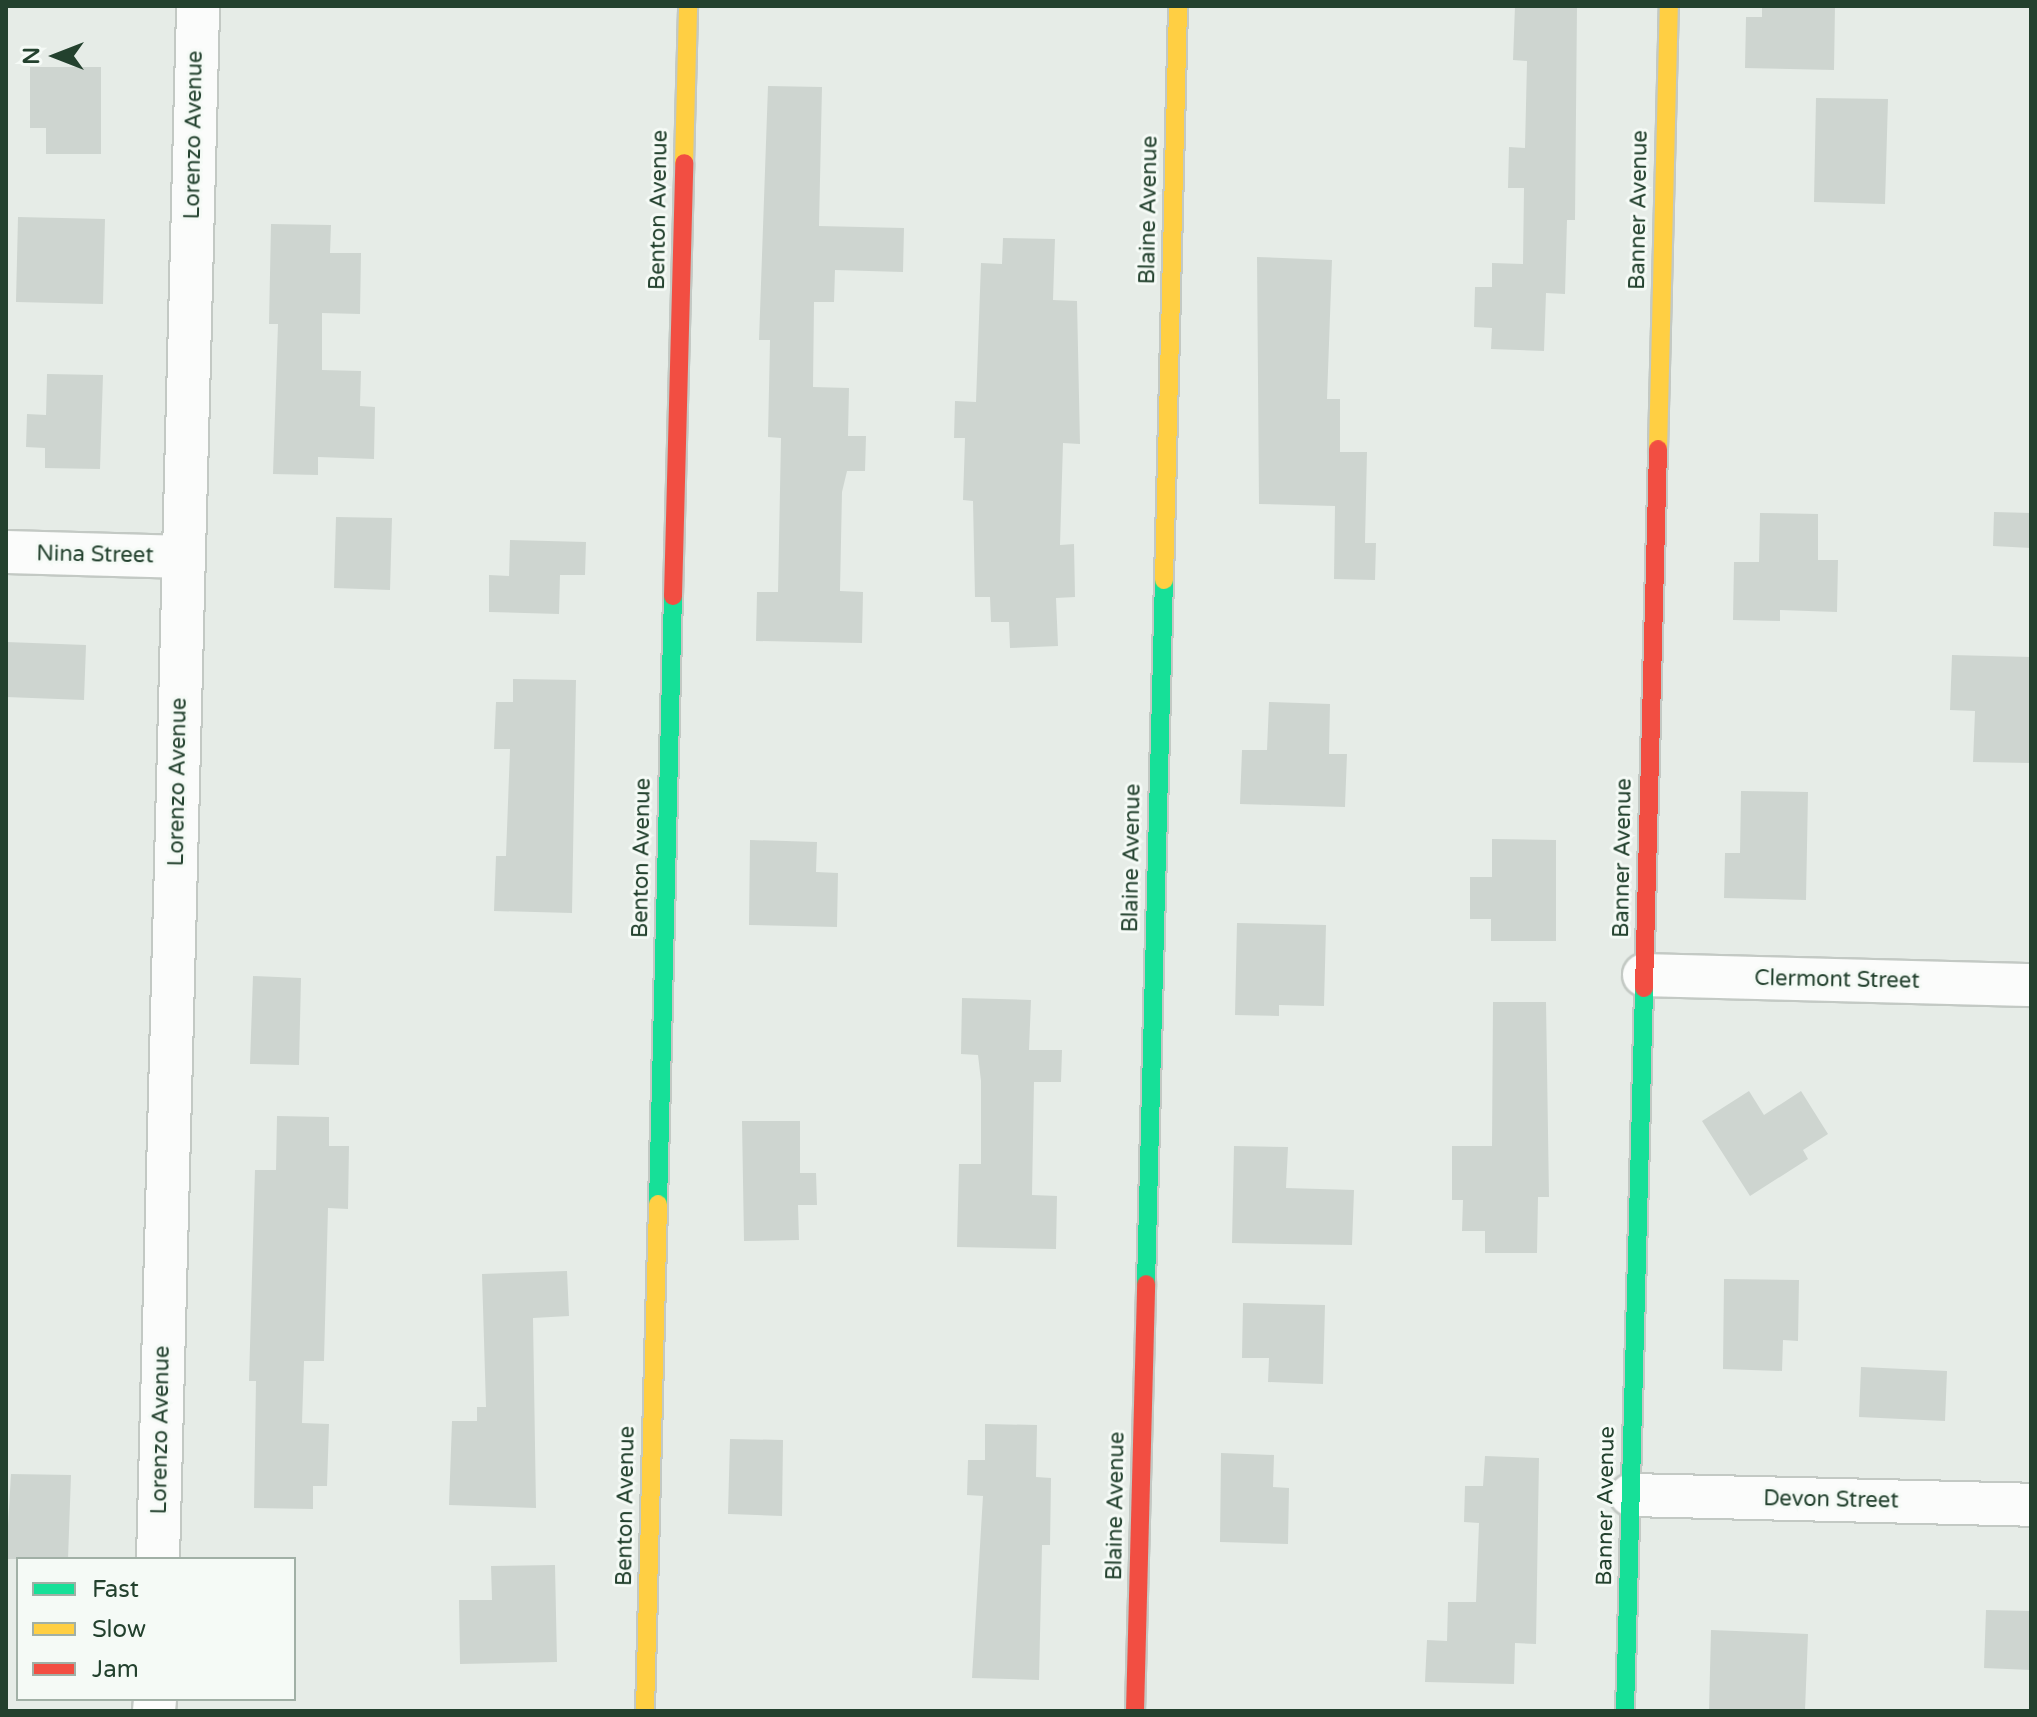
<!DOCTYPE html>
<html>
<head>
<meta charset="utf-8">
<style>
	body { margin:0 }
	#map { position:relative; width:2037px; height:1717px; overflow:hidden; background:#e6ece7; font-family:"Varela Round",sans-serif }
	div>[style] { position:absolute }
	.building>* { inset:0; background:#ced5d0 }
	.roads { filter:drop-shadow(2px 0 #c3c9c4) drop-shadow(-2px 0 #c3c9c4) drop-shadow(0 2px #c3c9c4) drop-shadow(0 -2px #c3c9c4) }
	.street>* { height:42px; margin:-21px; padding:0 21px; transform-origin:21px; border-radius:21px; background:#fbfcfb }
	.fast>* { height:18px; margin:-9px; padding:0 9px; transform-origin:9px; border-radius:9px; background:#16e098 }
	.slow>* { height:18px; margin:-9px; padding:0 9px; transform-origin:9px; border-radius:9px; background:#ffcf43 }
	.jam>* { height:18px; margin:-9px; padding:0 9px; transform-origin:9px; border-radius:9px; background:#f24e42 }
	span { translate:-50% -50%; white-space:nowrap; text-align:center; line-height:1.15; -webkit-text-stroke:6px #f5faf6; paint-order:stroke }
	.street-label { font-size:22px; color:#23412e }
	.frame { position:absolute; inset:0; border:8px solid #23412e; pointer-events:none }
	.legend { position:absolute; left:16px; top:1557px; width:280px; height:144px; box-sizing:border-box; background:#f5faf6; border:2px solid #a1b0a6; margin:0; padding:10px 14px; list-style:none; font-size:24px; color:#23412e }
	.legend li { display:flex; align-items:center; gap:16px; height:40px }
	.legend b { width:40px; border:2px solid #a1b0a6 }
	.north { position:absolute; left:16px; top:16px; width:80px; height:80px; -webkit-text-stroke:6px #f5faf6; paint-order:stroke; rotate:270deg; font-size:22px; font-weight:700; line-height:32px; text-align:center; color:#23412e }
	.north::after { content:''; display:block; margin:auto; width:28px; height:36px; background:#23412e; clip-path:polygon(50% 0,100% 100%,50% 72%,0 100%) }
</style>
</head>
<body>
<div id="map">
	<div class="building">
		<div style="clip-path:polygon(1515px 6px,1577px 6px,1575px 220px,1567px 220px,1565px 294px,1546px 293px,1544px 351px,1491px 349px,1492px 328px,1474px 327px,1475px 287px,1492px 287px,1492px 263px,1523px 264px,1524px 188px,1508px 188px,1509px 147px,1525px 148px,1527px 61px,1513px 60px)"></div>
		<div style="clip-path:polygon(1762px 6px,1835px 6px,1834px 70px,1745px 68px,1746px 17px,1762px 17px)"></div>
		<div style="clip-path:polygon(30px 67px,101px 67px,101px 154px,46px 154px,46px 128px,30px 128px)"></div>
		<div style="clip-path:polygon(768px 86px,822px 87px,819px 226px,904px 228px,903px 272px,835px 270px,834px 302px,814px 302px,813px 387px,849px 388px,848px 436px,866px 436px,865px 471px,847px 471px,842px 492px,840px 591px,863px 592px,862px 643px,756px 641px,757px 592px,778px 592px,781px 438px,768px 437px,770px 340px,759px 340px)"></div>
		<div style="clip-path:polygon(1816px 98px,1888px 99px,1885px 204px,1814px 202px)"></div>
		<div style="clip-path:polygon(18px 217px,105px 219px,103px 304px,16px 302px)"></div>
		<div style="clip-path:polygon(271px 224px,331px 225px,330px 253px,361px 253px,360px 314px,322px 313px,322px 370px,361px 371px,360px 406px,375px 407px,374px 459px,318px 457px,318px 475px,273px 474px,278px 324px,269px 324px)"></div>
		<div style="clip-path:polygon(1003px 238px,1055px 239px,1053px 300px,1077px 301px,1080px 444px,1063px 443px,1060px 545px,1074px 544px,1075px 597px,1056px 598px,1058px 646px,1010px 648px,1009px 622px,991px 622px,990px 597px,975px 597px,973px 501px,963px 500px,965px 438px,954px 438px,955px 401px,976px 402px,981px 263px,1002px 264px)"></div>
		<div style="clip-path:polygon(1257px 257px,1332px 260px,1327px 399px,1340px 399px,1340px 452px,1367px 452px,1365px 543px,1376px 543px,1375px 580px,1334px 579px,1335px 506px,1259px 504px)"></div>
		<div style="clip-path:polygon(47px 374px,103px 375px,100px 469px,45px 468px,45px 448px,26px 447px,27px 414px,46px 415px)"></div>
		<div style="clip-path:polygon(1994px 512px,2031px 513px,2031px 548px,1993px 546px)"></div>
		<div style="clip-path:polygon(1760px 513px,1818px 514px,1818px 560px,1838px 560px,1837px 612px,1780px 610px,1780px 621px,1733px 620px,1734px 562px,1759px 562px)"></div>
		<div style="clip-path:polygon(336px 517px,392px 518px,390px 590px,334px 588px)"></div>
		<div style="clip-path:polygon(510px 540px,586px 542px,585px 575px,560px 575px,559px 614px,489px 612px,489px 575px,509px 576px)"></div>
		<div style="clip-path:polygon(6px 642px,86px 645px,84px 700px,6px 697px)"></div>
		<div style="clip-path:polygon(1952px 655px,2031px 657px,2031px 763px,1973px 762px,1975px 711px,1950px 710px)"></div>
		<div style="clip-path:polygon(513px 679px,576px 680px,572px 913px,494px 911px,496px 856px,506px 856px,510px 749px,494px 749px,496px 702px,513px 702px)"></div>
		<div style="clip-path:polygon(1269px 702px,1330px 704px,1329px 754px,1347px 754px,1345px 807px,1240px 804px,1242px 750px,1267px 750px)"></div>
		<div style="clip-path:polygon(1741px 791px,1808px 792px,1806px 900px,1724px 898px,1725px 853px,1740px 853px)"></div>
		<div style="clip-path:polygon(1492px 839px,1556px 840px,1556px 941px,1491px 941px,1491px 919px,1470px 919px,1470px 877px,1492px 877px)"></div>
		<div style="clip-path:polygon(750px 840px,817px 842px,816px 872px,838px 873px,837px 927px,749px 925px)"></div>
		<div style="clip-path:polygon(1237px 923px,1326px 925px,1324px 1006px,1279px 1005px,1279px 1016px,1235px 1015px)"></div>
		<div style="clip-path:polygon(253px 976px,301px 978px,299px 1065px,250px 1064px)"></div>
		<div style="clip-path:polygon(962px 998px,1031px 1000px,1029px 1050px,1062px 1050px,1061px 1082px,1034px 1082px,1032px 1195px,1057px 1196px,1056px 1249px,957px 1247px,959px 1164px,981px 1164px,981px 1081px,978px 1055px,961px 1054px)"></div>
		<div style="clip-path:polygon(1493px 1002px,1546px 1002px,1549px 1197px,1538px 1197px,1537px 1253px,1485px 1253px,1485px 1231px,1462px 1231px,1463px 1200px,1452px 1200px,1452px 1146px,1492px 1146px)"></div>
		<div style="clip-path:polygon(1749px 1091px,1764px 1115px,1801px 1091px,1828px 1134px,1803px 1150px,1808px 1159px,1750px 1196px,1702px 1121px)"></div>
		<div style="clip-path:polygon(277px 1116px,329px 1117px,329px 1146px,349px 1146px,348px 1209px,328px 1208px,324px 1361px,304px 1361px,302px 1423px,329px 1424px,327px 1486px,313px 1486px,313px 1509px,254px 1508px,256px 1381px,249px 1381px,255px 1170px,276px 1170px)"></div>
		<div style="clip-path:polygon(742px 1121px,800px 1121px,800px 1173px,816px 1173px,817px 1205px,798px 1205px,799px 1240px,744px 1241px)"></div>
		<div style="clip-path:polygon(1234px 1146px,1288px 1147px,1286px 1188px,1354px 1190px,1352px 1245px,1232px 1243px)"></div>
		<div style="clip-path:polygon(567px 1271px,569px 1316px,533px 1318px,536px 1508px,449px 1505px,452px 1421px,477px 1421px,477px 1407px,486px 1407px,482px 1274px)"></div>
		<div style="clip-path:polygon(1724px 1279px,1799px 1280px,1798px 1341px,1783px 1340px,1782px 1371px,1723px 1369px)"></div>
		<div style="clip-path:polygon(1243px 1303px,1325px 1305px,1323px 1384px,1268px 1382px,1269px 1358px,1242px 1358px)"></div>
		<div style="clip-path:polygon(1861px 1367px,1947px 1371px,1945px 1421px,1859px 1417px)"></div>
		<div style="clip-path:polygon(985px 1424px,1037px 1425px,1036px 1477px,1051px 1478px,1050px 1545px,1042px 1545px,1039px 1680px,972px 1678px,983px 1496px,967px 1495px,968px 1460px,985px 1460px)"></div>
		<div style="clip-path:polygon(730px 1439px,783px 1440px,782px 1516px,728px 1514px)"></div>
		<div style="clip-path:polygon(1221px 1453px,1274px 1455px,1273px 1487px,1289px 1488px,1288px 1544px,1220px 1542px)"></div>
		<div style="clip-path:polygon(1485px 1456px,1539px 1458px,1536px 1644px,1515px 1643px,1514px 1684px,1425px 1682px,1427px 1640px,1447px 1641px,1448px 1602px,1476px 1602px,1479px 1523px,1464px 1522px,1465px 1486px,1483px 1486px)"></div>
		<div style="clip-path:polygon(11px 1474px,71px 1475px,68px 1559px,6px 1559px)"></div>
		<div style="clip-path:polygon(555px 1565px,557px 1662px,460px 1664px,459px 1600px,492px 1600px,491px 1566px)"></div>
		<div style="clip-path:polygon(1986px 1610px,2031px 1611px,2031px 1670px,1984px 1668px)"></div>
		<div style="clip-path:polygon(1711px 1630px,1808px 1634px,1805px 1711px,1709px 1711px)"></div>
	</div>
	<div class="roads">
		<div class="street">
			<div style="left:6px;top:552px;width:177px;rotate:1.6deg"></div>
			<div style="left:1644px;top:975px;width:387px;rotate:1.5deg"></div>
			<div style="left:1631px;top:1495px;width:400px;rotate:1.4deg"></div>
			<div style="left:158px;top:1559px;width:1554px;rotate:-88.52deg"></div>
			<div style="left:154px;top:1711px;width:12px;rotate:-85deg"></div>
		</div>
		<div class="fast">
			<div style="left:658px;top:1204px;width:608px;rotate:-88.59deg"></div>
			<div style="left:1146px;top:1284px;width:704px;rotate:-88.54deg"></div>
			<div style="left:1625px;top:1711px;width:723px;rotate:-88.49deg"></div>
		</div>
		<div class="slow">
			<div style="left:684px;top:163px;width:157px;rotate:-88.5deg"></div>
			<div style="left:1658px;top:449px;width:443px;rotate:-88.6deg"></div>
			<div style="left:1164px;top:580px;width:574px;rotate:-88.6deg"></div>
			<div style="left:645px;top:1711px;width:507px;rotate:-88.53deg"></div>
		</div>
		<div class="jam">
			<div style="left:673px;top:596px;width:433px;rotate:-88.5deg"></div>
			<div style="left:1644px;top:988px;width:539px;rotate:-88.51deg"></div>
			<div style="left:1135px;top:1711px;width:427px;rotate:-88.5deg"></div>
		</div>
	</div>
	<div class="street-label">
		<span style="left:194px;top:135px;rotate:-89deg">Lorenzo Avenue</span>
		<span style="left:659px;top:210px;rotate:-89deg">Benton Avenue</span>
		<span style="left:1149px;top:210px;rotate:-89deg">Blaine Avenue</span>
		<span style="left:1639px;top:210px;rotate:-89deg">Banner Avenue</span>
		<span style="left:95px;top:555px;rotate:1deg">Nina Street</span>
		<span style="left:178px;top:782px;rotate:-89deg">Lorenzo Avenue</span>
		<span style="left:642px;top:858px;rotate:-89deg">Benton Avenue</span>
		<span style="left:1132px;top:858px;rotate:-89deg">Blaine Avenue</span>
		<span style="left:1623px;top:858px;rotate:-89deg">Banner Avenue</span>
		<span style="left:1837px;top:980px;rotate:1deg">Clermont Street</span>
		<span style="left:161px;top:1430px;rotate:-89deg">Lorenzo Avenue</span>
		<span style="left:1831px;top:1500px;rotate:1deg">Devon Street</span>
		<span style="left:626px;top:1506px;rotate:-89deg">Benton Avenue</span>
		<span style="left:1116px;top:1506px;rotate:-89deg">Blaine Avenue</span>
		<span style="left:1606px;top:1506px;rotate:-89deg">Banner Avenue</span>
	</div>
	<div class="frame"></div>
	<ul class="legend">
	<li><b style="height:10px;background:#16e098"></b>Fast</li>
	<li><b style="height:10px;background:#ffcf43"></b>Slow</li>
	<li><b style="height:10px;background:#f24e42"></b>Jam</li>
	</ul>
	<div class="north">N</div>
</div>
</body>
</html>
